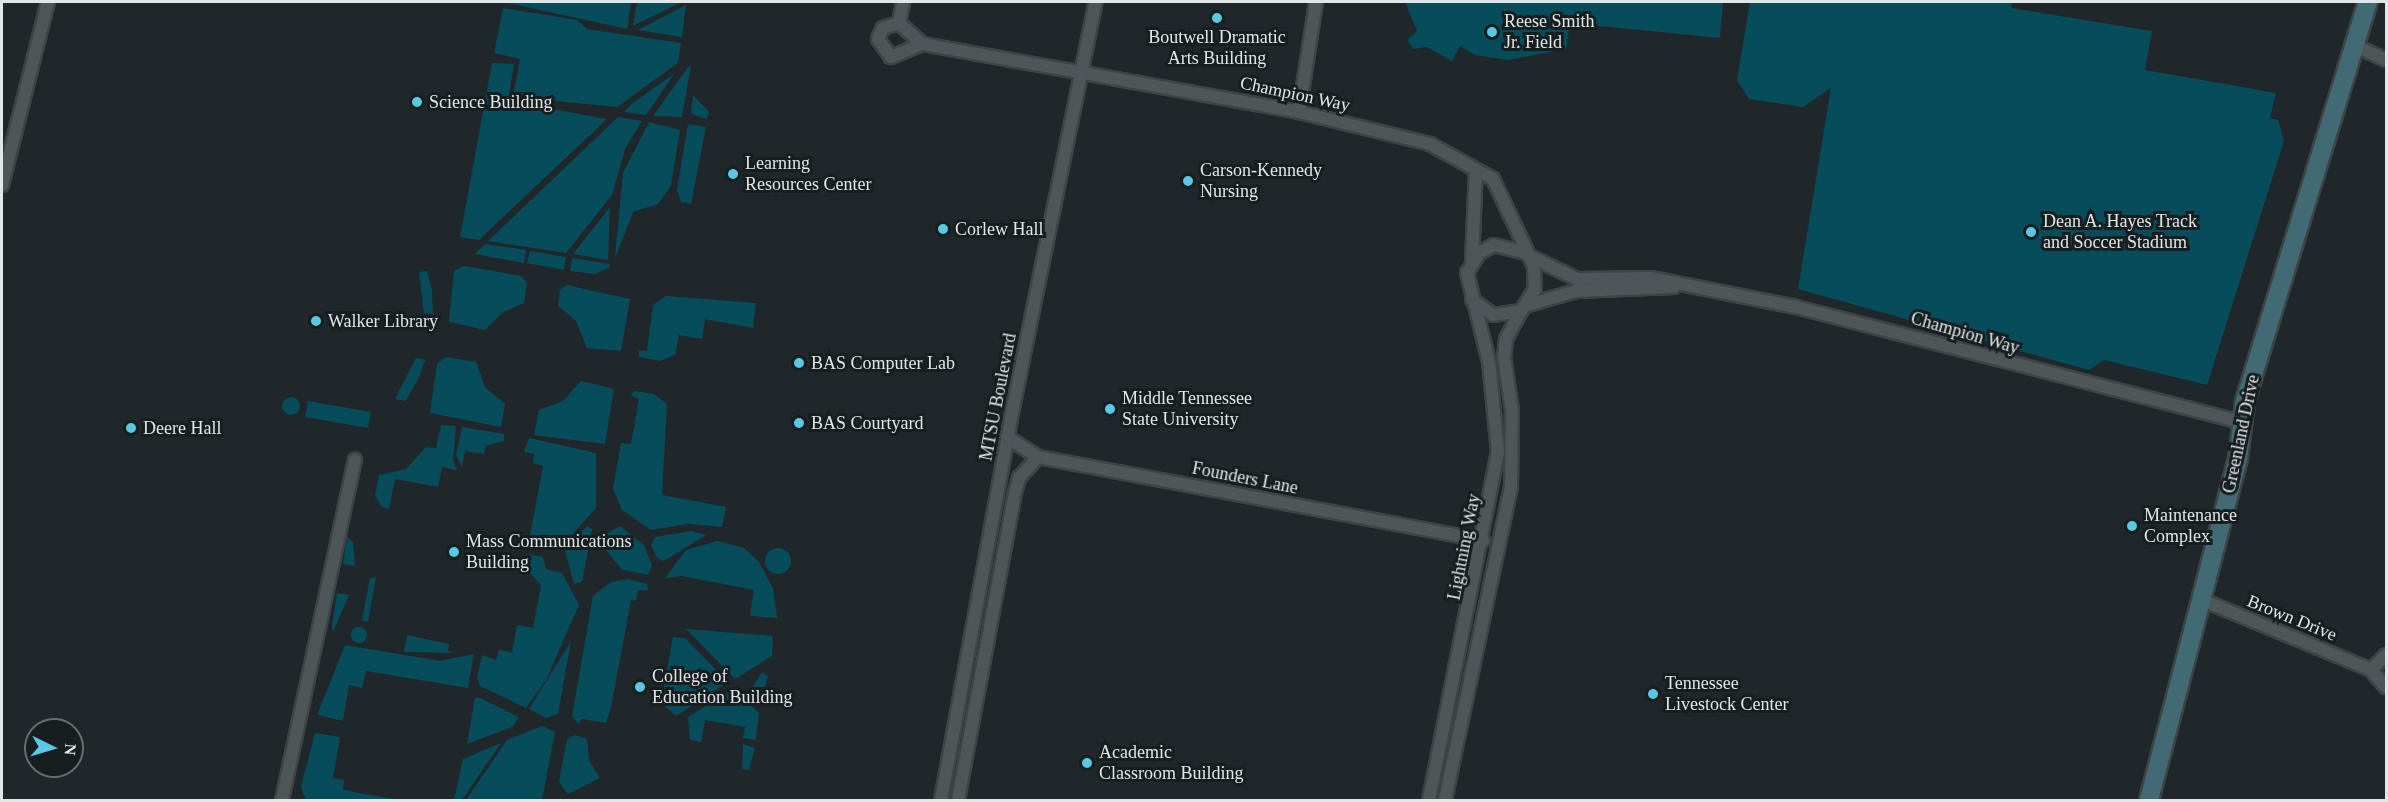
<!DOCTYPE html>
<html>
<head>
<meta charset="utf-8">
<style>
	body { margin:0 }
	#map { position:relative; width:2388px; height:802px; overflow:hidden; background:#20272a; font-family:"Times New Roman",serif }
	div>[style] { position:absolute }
	.green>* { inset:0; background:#074c5a }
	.round { border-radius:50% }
	.roads { filter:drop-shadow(2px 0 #3d4445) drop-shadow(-2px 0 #3d4445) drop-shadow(0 2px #3d4445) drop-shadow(0 -2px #3d4445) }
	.street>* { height:12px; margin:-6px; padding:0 6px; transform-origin:6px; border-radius:6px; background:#4d5658 }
	.secondary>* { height:18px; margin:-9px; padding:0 9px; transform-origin:9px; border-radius:9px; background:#426a74 }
	.dots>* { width:16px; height:16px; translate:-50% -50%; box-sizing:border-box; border:3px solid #161e20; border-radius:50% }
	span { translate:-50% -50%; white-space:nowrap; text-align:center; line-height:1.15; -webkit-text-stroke:6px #161e20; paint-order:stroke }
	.poi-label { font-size:18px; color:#e1e7e8 }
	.left { translate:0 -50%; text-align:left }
	.street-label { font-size:18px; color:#e1e7e8 }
	.frame { position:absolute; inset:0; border:3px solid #e1e7e8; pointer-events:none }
	.north { position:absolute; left:24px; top:718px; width:60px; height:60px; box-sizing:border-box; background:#161e20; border:2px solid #676e70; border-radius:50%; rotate:95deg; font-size:16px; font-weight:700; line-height:24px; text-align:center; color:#e1e7e8 }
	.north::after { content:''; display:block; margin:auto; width:21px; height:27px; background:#59c8e5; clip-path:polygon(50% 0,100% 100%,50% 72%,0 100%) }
</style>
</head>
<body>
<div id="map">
	<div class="green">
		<div style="clip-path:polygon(503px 2px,631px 2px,627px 29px)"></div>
		<div style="clip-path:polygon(637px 2px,682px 2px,633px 26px)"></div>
		<div style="clip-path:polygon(1405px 2px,1723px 2px,1720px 38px,1570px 23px,1566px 49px,1508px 60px,1475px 55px,1460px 46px,1452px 61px,1427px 47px,1413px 49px,1407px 40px,1417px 31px)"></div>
		<div style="clip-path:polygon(1750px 2px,2012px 2px,2011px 8px,2152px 31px,2145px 70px,2276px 93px,2270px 118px,2278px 120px,2284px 141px,2207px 385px,2104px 360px,2089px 370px,1798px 289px,1831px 88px,1803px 107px,1749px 99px,1737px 80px)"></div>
		<div style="clip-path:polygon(686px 5px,682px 37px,638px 30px)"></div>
		<div style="clip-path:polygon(503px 8px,577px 20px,587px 29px,681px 43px,678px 63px,617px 107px,513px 97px,520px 59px,494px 53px)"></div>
		<div style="clip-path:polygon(492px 63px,514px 64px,508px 101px,607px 119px,479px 240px,460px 237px)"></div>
		<div style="clip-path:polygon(691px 65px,682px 117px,653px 116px,688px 67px)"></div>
		<div style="clip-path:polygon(675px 73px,646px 115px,624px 112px,633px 103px)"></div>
		<div style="clip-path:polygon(693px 95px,709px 112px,707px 119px,691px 114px)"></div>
		<div style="clip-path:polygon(618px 117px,642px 121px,625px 149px,612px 195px,566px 253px,488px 241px)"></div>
		<div style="clip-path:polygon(649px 122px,680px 130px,671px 186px,658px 204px,633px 212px,615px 258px,623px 173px)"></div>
		<div style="clip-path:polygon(688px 124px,706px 127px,691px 204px,681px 202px,677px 190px)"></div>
		<div style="clip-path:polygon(610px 207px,608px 260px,573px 254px)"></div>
		<div style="clip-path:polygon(485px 244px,526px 250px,524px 263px,475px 254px)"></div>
		<div style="clip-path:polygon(530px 251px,566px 257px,564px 270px,527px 263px)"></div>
		<div style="clip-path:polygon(572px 258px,609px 264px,610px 267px,595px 274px,570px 271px)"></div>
		<div style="clip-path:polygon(464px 266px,521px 276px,527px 283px,524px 303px,502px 313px,485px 330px,449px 322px,454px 271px)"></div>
		<div style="clip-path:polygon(427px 271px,432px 290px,433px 314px,424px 313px,419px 272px)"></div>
		<div style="clip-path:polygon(567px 285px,630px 299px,621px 351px,587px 348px,576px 321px,558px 306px,560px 290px)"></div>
		<div style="clip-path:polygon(666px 296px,756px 303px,753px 328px,705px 319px,702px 339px,679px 335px,675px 355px,660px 361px,639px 357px,639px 351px,647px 351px,653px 305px)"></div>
		<div style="clip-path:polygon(446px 357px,476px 362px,485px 387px,505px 404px,501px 427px,430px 413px,437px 364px)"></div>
		<div style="clip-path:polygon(416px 358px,425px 360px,419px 377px,406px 401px,395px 399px)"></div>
		<div style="clip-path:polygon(581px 381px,614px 389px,605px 444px,534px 435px,539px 410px,563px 401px)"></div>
		<div style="clip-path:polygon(634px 391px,654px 394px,667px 404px,662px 495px,726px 507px,722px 527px,688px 524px,651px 530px,622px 510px,613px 489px,621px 443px,631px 444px,639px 399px,631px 395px)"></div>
		<div class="round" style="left:282px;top:397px;width:18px;height:18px"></div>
		<div style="clip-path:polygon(308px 401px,371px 412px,368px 428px,305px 417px)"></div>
		<div style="clip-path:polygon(441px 425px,456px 426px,453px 460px,457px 470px,442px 467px,438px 487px,395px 479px,389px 509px,382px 507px,375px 496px,379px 475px,406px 469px,426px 447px,436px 448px)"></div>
		<div style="clip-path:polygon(462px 427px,504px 434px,504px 441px,486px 446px,484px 454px,465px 451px,462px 467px,456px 455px)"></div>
		<div style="clip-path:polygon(529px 438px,596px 453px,596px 508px,561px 547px,528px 546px,543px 466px,533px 463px,534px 454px,524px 452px)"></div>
		<div style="clip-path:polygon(587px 526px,592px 529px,582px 582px,574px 584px,565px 550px)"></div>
		<div style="clip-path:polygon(620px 526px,644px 545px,652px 565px,648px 575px,622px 570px,603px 546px,605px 535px)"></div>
		<div style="clip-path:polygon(692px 531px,706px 535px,664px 561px,657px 558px,651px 545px,655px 537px)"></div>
		<div style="clip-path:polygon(347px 537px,353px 543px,355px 566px,343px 564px)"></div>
		<div style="clip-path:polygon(717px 541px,744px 548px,759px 562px,773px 588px,777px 618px,750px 616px,754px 590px,682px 576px,665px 578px,686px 550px)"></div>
		<div class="round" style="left:765px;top:548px;width:26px;height:26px"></div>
		<div style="clip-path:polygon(526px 554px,543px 557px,546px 569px,562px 573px,579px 605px,546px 680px,526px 708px,480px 686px,477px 678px,482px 655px,496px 660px,499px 650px,512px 652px,517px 625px,533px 628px,541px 585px,528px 571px)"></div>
		<div style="clip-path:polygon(376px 577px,368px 622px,362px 620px,370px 578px)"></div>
		<div style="clip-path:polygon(629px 579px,647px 584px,648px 591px,638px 590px,636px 601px,631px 600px,611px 708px,606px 723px,582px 719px,578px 724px,572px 716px,593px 596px,611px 582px)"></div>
		<div style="clip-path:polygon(337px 593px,349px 595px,333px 632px,332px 626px)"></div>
		<div class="round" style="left:351px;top:627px;width:16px;height:16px"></div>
		<div style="clip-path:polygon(686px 629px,773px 636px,772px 656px,735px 679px)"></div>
		<div style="clip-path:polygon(407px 635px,449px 644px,448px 651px,455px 653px,404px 652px)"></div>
		<div style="clip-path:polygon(673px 637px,686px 639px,728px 682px,676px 716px,661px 703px)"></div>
		<div style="clip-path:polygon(571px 641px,558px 714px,546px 718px,529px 709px)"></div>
		<div style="clip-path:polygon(345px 645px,440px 661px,474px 654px,468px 688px,366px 671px,362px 688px,349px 685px,343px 721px,317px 715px)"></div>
		<div style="clip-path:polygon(762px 672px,768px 676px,760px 703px,749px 693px)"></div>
		<div style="clip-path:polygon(734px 689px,759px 713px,756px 740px,743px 738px,745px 727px,705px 720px,701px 742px,690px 740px,688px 717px)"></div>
		<div style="clip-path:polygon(475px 698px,480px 698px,519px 717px,512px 727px,467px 744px)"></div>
		<div style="clip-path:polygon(542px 726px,555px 732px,542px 800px,466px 800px,507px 740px)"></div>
		<div style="clip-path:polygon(315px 733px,340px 737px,333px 778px,344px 780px,343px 790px,399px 800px,306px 800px,301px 787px)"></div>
		<div style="clip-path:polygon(575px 735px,587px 739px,589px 761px,600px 778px,568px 794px,559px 782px,567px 739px)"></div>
		<div style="clip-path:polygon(501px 743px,462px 800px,454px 800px,463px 759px)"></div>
		<div style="clip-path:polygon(743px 744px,755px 748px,749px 770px,742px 769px)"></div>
	</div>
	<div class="roads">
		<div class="street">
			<div style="left:899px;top:23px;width:21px;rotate:-79deg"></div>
			<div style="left:922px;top:44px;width:34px;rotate:157deg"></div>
			<div style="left:891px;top:57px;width:22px;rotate:-126deg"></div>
			<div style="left:878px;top:39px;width:12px;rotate:-66deg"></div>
			<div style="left:883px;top:28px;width:17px;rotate:-17deg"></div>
			<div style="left:899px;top:23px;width:31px;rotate:42deg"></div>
			<div style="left:922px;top:44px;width:383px;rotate:10.2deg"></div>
			<div style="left:1299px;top:112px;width:135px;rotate:13.7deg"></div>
			<div style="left:1430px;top:144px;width:72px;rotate:29.1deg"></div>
			<div style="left:1493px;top:179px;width:96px;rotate:64.8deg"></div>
			<div style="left:1534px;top:266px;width:23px;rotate:88deg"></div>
			<div style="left:1535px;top:289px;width:26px;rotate:122deg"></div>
			<div style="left:1521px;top:311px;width:28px;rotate:172deg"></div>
			<div style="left:1493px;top:315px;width:26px;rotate:-144deg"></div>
			<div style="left:2354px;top:45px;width:35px;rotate:25deg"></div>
			<div style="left:1299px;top:112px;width:111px;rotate:-81.2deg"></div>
			<div style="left:2px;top:185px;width:189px;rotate:-75.9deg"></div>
			<div style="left:1529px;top:256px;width:53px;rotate:25.6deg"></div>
			<div style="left:1577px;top:279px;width:74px;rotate:-0.8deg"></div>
			<div style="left:1651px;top:278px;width:148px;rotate:11.3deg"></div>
			<div style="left:1796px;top:307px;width:460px;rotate:14.5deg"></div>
			<div style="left:1472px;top:261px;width:90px;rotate:-87.5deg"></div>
			<div style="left:1528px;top:305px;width:50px;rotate:-16.3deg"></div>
			<div style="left:1576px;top:291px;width:98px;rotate:-2.3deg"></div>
			<div style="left:1007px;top:437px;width:37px;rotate:33deg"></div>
			<div style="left:1038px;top:457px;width:453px;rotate:10.6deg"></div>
			<div style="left:2200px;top:599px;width:185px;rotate:22.5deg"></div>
			<div style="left:2386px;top:655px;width:21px;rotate:135deg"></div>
			<div style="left:2371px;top:670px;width:23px;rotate:49deg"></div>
			<div style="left:282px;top:800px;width:348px;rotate:-77.9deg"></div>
			<div style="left:941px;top:800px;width:388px;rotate:-79.6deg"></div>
			<div style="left:1011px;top:418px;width:425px;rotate:-78.5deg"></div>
			<div style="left:958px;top:800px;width:312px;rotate:-79.5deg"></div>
			<div style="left:1015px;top:493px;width:16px;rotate:-75deg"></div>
			<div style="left:1019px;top:478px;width:28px;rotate:-48deg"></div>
			<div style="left:1429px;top:800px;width:354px;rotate:-78.8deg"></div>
			<div style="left:1498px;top:453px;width:91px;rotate:-95.6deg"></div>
			<div style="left:1489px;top:362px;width:92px;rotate:-103.9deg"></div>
			<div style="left:1467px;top:273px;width:23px;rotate:-59deg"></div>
			<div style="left:1479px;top:253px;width:17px;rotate:-28deg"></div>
			<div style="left:1494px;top:245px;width:34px;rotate:14deg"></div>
			<div style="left:1445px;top:800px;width:319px;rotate:-78.1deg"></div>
			<div style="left:1511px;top:488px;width:78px;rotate:-89.3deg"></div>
			<div style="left:1512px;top:410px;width:53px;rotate:-98.7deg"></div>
			<div style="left:1504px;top:358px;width:19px;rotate:-84deg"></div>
			<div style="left:1506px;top:339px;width:32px;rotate:-62deg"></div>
		</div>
		<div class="secondary">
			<div style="left:2149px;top:800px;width:352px;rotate:-75.4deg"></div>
			<div style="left:2238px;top:459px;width:58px;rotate:-83.1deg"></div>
			<div style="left:2245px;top:401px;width:418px;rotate:-72.9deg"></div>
		</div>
	</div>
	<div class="dots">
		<div style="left:1217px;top:18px;background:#59c8e5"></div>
		<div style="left:1492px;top:32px;background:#59c8e5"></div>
		<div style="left:417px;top:102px;background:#59c8e5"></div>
		<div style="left:733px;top:174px;background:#59c8e5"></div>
		<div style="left:1188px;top:181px;background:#59c8e5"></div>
		<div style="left:943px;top:229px;background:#59c8e5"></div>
		<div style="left:2031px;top:232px;background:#59c8e5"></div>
		<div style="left:316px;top:321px;background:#59c8e5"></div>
		<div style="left:799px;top:363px;background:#59c8e5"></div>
		<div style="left:1110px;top:409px;background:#59c8e5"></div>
		<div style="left:799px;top:423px;background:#59c8e5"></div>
		<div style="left:131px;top:428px;background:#59c8e5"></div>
		<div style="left:2132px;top:526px;background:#59c8e5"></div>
		<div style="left:454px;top:552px;background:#59c8e5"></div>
		<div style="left:640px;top:687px;background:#59c8e5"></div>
		<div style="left:1653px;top:694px;background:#59c8e5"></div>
		<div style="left:1087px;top:763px;background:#59c8e5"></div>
	</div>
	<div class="poi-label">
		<span class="left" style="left:1504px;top:32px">Reese Smith<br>Jr. Field</span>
		<span style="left:1217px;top:48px">Boutwell Dramatic<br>Arts Building</span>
		<span class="left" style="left:429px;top:102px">Science Building</span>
		<span class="left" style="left:745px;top:174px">Learning<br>Resources Center</span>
		<span class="left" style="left:1200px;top:181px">Carson-Kennedy<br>Nursing</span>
		<span class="left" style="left:2043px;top:232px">Dean A. Hayes Track<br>and Soccer Stadium</span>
		<span class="left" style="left:955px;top:229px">Corlew Hall</span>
		<span class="left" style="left:328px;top:321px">Walker Library</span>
		<span class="left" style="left:811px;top:363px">BAS Computer Lab</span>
		<span class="left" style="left:1122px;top:409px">Middle Tennessee<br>State University</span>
		<span class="left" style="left:811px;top:423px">BAS Courtyard</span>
		<span class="left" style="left:143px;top:428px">Deere Hall</span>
		<span class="left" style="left:2144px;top:526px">Maintenance<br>Complex</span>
		<span class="left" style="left:466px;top:552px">Mass Communications<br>Building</span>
		<span class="left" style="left:652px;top:687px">College of<br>Education Building</span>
		<span class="left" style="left:1665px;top:694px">Tennessee<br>Livestock Center</span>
		<span class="left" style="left:1099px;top:763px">Academic<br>Classroom Building</span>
	</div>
	<div class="street-label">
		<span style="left:1295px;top:94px;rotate:12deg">Champion Way</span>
		<span style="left:1965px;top:333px;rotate:16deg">Champion Way</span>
		<span style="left:998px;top:397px;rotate:-79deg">MTSU Boulevard</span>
		<span style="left:2241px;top:434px;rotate:-78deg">Greenland Drive</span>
		<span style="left:1245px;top:478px;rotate:11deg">Founders Lane</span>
		<span style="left:1464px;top:547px;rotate:-79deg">Lightning Way</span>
		<span style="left:2292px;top:618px;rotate:22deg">Brown Drive</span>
	</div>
	<div class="frame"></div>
	<div class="north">N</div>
</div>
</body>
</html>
